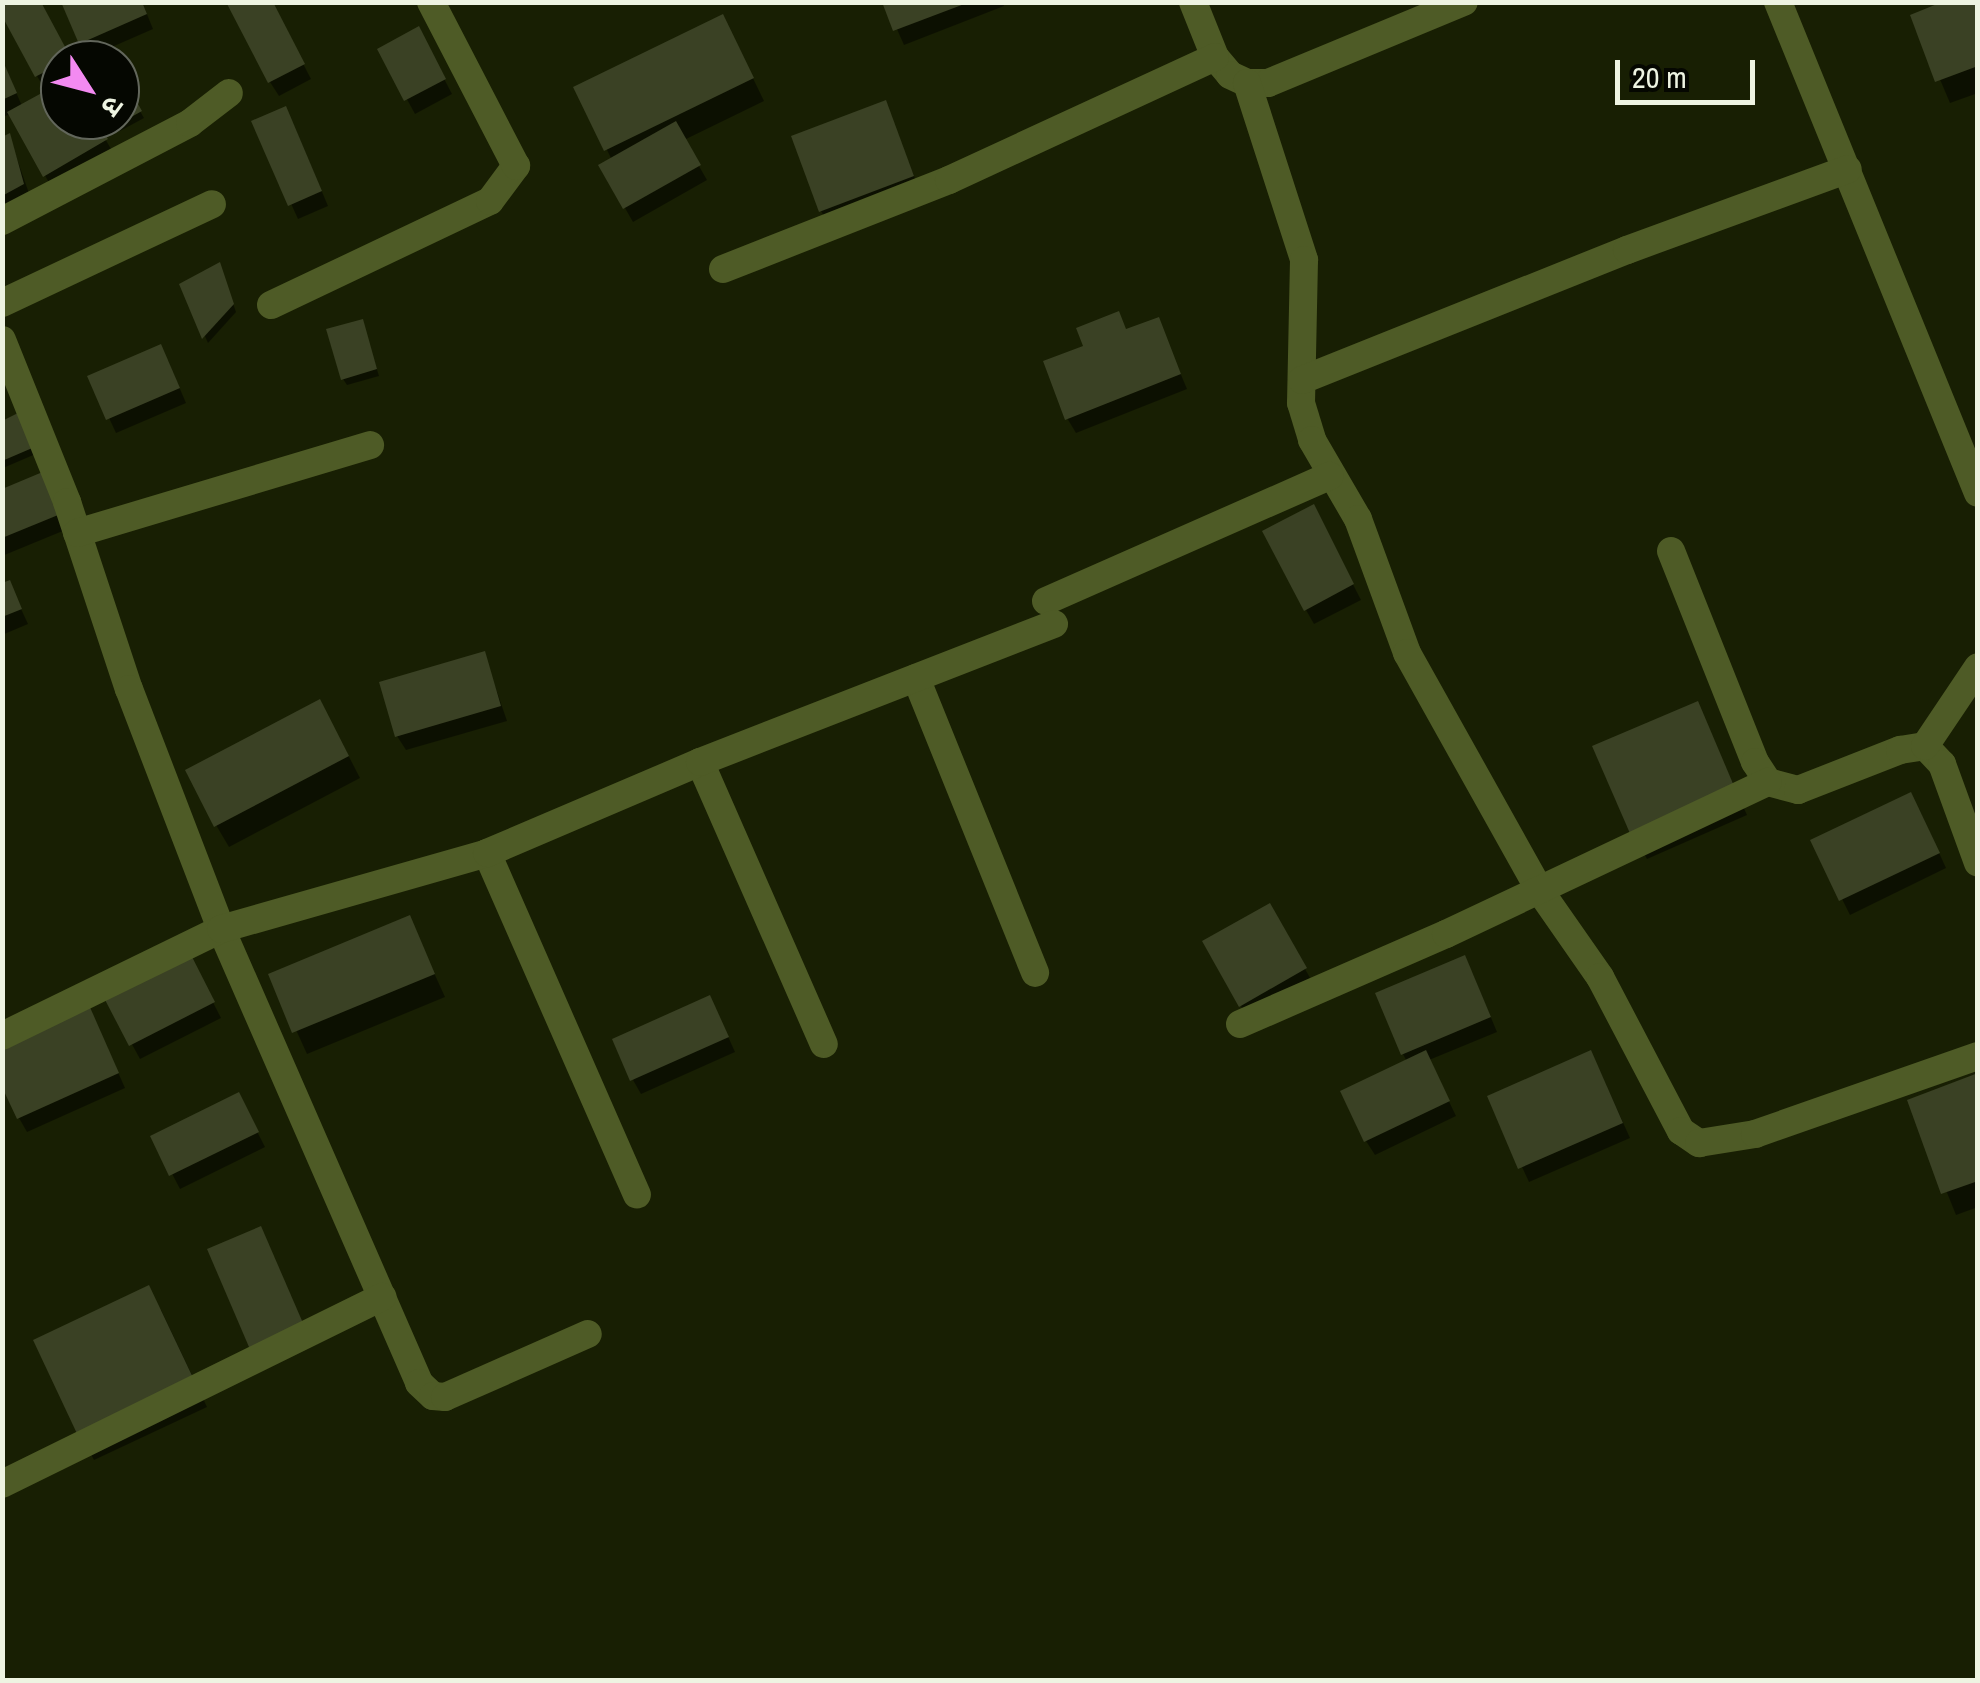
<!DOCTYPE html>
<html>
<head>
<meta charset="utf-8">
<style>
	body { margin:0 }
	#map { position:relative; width:1980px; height:1683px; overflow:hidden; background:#181f03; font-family:"Archivo Narrow","Noto Sans Devanagari",sans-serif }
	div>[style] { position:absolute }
	.shadow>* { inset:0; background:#0007 }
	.building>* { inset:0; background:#3a4124 }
	.minor>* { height:28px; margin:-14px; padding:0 14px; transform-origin:14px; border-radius:14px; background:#4e5b26 }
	span { translate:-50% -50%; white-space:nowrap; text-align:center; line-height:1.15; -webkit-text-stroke:8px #050701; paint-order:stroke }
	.frame { position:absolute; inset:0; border:5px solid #eef4e2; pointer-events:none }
	.north { position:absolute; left:40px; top:40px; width:100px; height:100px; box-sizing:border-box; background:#050701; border:2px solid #62665b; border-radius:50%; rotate:126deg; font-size:28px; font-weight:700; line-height:40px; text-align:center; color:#eef4e2 }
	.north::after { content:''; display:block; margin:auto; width:35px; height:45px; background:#f38af1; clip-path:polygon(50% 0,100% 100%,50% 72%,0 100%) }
	.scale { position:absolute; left:1615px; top:60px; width:140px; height:45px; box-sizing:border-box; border:5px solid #eef4e2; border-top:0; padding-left:12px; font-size:30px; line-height:35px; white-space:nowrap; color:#eef4e2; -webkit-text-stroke:8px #050701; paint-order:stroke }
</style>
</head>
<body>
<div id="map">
	<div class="shadow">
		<div style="clip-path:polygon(39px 2px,70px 60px,60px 60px,60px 120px,94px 120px,114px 154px,53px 190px,11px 114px,2px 117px,2px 60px,22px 106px,47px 93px,37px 76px)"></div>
		<div style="clip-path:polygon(142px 2px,153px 29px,89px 57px,81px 43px)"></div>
		<div style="clip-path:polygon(271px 2px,311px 79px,279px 96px,270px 82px)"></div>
		<div style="clip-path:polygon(885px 2px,1003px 2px,1004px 6px,904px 45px)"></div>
		<div style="clip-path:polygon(1978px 2px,1978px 93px,1950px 103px,1913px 16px)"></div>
		<div style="clip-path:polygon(734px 39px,764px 101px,684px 140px,707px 180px,633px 222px,601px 166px,612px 160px,576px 88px)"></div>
		<div style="clip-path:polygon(426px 44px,452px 94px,415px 114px,380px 50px)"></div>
		<div style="clip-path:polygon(120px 77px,144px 118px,120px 131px,113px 120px,120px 120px)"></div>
		<div style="clip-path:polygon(885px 103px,920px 191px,829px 225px,821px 211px)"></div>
		<div style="clip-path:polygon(254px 122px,293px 123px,328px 206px,298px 219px)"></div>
		<div style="clip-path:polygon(9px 136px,31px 199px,2px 214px,2px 139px)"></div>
		<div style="clip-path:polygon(222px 272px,236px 312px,208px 343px,182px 285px)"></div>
		<div style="clip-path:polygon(1158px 320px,1187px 389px,1076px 433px,1067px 418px,1086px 347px)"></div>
		<div style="clip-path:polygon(362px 322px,379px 376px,347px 385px,343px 379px)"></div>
		<div style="clip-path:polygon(168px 361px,186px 403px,116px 433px,90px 377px)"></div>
		<div style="clip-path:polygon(2px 423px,38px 453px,3px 468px)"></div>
		<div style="clip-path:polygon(44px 474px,70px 528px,2px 556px,2px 492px)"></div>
		<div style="clip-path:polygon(1321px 522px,1361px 600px,1314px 624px,1306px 610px)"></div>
		<div style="clip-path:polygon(9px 583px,28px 624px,2px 635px,2px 586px)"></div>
		<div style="clip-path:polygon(484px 654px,507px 721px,406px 750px,397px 736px)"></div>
		<div style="clip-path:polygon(1697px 704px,1747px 815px,1647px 859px,1635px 837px)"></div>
		<div style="clip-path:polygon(332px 724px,360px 778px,229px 847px,216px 825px)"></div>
		<div style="clip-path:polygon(1919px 809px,1946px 868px,1850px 915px,1813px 841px)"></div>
		<div style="clip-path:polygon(1269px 906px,1313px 983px,1249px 1020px,1205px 942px)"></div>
		<div style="clip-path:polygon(409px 918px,445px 997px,307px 1054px,271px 975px)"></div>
		<div style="clip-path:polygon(195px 967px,221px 1018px,140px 1059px,105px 995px)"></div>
		<div style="clip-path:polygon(1472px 972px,1497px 1032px,1429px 1060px,1456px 1116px,1375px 1155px,1366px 1141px,1407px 1062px,1403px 1054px)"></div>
		<div style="clip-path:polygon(717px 1012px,735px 1052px,641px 1094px,633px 1080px)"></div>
		<div style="clip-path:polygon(96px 1023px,125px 1088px,27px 1132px,19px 1118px)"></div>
		<div style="clip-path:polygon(1598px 1067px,1630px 1138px,1529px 1182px,1490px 1098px)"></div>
		<div style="clip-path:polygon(1978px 1076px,1978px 1207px,1956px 1215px,1910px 1101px)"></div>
		<div style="clip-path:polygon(246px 1110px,265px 1147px,180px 1189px,153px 1137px)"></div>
		<div style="clip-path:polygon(161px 1310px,207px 1407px,94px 1460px,82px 1438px)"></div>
	</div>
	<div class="building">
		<div style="clip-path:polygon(2px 2px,41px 2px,71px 58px,35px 77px,2px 16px)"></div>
		<div style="clip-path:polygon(61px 2px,142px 2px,147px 14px,79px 44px)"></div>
		<div style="clip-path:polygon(226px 2px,273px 2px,305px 64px,268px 83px)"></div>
		<div style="clip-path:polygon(882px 2px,967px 2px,967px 3px,893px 31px)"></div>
		<div style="clip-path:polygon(1942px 2px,1978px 2px,1978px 66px,1935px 82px,1910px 15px)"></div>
		<div style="clip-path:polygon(723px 14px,754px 78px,604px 151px,573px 87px)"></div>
		<div style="clip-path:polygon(419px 26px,446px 79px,404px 101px,377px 49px)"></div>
		<div style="clip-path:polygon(2px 59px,17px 93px,2px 100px)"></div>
		<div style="clip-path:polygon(120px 72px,142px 111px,115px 126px,111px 120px,120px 120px)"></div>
		<div style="clip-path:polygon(60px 83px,60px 120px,96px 120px,108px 139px,43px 177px,7px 112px)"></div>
		<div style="clip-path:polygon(886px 100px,914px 176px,819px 212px,791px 136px)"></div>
		<div style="clip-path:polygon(286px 106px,322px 191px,288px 206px,251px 121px)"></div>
		<div style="clip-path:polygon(676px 121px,701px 165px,623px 209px,598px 165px)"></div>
		<div style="clip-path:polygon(10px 133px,24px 184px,2px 196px,2px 137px)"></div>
		<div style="clip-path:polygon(220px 262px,234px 304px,202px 339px,179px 284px)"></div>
		<div style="clip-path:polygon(1119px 311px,1126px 329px,1159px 317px,1181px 374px,1065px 420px,1043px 361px,1083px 346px,1076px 328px)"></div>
		<div style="clip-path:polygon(363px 319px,377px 369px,341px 380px,326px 329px)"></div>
		<div style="clip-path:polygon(161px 344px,180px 388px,106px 420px,87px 376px)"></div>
		<div style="clip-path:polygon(22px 411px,37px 446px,2px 461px,2px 421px)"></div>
		<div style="clip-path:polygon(45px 471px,63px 513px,2px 538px,2px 489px)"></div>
		<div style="clip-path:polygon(1314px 504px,1354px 584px,1304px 611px,1262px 531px)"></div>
		<div style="clip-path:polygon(10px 580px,22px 609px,2px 617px,2px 583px)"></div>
		<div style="clip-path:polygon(485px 651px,501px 706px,395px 737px,379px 682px)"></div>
		<div style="clip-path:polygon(320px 699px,349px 756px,214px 827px,185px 770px)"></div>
		<div style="clip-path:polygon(1698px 701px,1737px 793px,1632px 838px,1592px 746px)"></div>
		<div style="clip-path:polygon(1911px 792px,1940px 853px,1839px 901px,1810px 840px)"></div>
		<div style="clip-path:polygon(1270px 903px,1307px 968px,1239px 1007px,1202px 941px)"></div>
		<div style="clip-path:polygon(410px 915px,435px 974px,292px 1033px,268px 974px)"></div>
		<div style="clip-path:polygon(188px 949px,215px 1002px,129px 1046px,102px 994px)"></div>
		<div style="clip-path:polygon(1465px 955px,1491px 1017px,1401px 1055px,1375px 993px)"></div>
		<div style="clip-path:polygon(710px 995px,729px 1037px,630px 1081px,612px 1039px)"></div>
		<div style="clip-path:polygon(89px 1005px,119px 1073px,17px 1119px,2px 1087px,2px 1044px)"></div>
		<div style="clip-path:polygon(1426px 1050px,1450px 1101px,1364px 1142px,1340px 1091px)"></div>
		<div style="clip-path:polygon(1591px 1050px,1623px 1123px,1518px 1169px,1487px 1096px)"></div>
		<div style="clip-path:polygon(1978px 1073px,1978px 1181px,1941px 1194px,1907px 1100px)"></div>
		<div style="clip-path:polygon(239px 1092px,259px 1132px,169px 1176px,150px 1136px)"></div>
		<div style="clip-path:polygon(261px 1226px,306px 1330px,252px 1354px,207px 1249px)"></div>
		<div style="clip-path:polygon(149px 1285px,196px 1384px,80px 1440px,33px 1340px)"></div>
	</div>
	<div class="minor">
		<div style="left:1193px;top:2px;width:59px;rotate:68.2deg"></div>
		<div style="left:1215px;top:57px;width:23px;rotate:50deg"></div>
		<div style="left:1230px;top:75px;width:19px;rotate:25deg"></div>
		<div style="left:1247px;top:83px;width:21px"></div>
		<div style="left:1268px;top:83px;width:212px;rotate:-22.5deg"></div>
		<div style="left:1778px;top:2px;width:530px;rotate:67.84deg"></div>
		<div style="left:1247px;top:83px;width:186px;rotate:72.1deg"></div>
		<div style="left:1304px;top:260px;width:143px;rotate:91.2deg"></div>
		<div style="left:1301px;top:403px;width:39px;rotate:73deg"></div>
		<div style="left:1312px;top:440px;width:91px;rotate:59.8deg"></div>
		<div style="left:1358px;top:519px;width:143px;rotate:69.9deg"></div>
		<div style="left:1407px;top:653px;width:273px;rotate:60.8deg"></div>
		<div style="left:1540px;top:891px;width:105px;rotate:55.1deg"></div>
		<div style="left:1600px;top:977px;width:174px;rotate:62.3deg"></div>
		<div style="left:1681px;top:1131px;width:22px;rotate:34deg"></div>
		<div style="left:1699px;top:1143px;width:57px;rotate:-9.1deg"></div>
		<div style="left:1755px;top:1134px;width:236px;rotate:-19.3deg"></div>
		<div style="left:2px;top:221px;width:212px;rotate:-27.5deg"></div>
		<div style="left:190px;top:123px;width:49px;rotate:-37.6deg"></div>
		<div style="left:723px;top:269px;width:243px;rotate:-21.5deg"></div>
		<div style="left:949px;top:180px;width:293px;rotate:-24.8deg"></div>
		<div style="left:2px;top:303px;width:232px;rotate:-25.2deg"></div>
		<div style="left:271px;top:305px;width:242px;rotate:-25.4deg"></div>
		<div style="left:490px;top:201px;width:44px;rotate:-53.4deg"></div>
		<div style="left:516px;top:166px;width:185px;rotate:-117.4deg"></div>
		<div style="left:2px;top:340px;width:175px;rotate:68.1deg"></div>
		<div style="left:67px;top:502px;width:197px;rotate:71.7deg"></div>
		<div style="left:129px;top:689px;width:257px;rotate:69deg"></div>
		<div style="left:221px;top:929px;width:495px;rotate:66.4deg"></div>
		<div style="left:419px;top:1383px;width:19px;rotate:43deg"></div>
		<div style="left:433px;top:1396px;width:12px;rotate:5deg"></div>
		<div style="left:445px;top:1397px;width:156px;rotate:-23.8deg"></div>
		<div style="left:1302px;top:380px;width:350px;rotate:-21.8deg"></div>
		<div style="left:1627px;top:250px;width:235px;rotate:-20.1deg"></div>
		<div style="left:77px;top:533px;width:306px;rotate:-16.7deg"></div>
		<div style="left:1671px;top:551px;width:227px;rotate:68.3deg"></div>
		<div style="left:1755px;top:762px;width:24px;rotate:57deg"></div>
		<div style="left:1768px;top:782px;width:31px;rotate:15deg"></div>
		<div style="left:1798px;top:790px;width:110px;rotate:-21.4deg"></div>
		<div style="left:1900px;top:750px;width:25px;rotate:-9deg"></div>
		<div style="left:1925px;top:746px;width:25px;rotate:47deg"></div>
		<div style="left:1942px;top:764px;width:105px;rotate:70deg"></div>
		<div style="left:1046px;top:601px;width:310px;rotate:-23.8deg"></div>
		<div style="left:916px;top:678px;width:318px;rotate:68deg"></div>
		<div style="left:1925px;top:746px;width:95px;rotate:-56.1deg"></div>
		<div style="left:700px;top:762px;width:308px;rotate:66.3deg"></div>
		<div style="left:487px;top:853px;width:373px;rotate:66.3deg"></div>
		<div style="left:1240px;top:1024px;width:225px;rotate:-23.6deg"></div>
		<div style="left:1446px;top:934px;width:356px;rotate:-25.3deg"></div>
		<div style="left:2px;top:1036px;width:244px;rotate:-26deg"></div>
		<div style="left:221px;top:929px;width:277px;rotate:-15.9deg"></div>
		<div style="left:487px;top:853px;width:232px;rotate:-23.1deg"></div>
		<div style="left:700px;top:762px;width:380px;rotate:-21.3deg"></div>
		<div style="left:2px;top:1484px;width:424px;rotate:-26.2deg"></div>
	</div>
	<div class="frame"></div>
	<div class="north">उ</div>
	<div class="scale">20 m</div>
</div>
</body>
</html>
